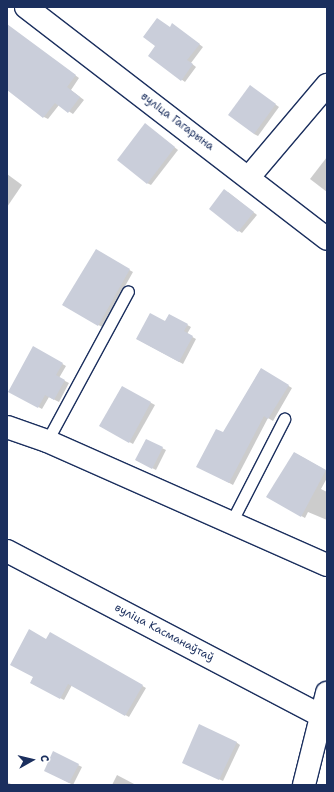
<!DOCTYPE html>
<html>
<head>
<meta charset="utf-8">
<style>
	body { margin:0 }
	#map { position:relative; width:334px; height:792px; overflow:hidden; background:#fff; font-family:"Shantell Sans",sans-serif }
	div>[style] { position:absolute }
	.shadow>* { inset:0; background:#0003 }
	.building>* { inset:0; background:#caceda }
	.roads { filter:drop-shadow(1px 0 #1b2f5e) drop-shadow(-1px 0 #1b2f5e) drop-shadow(0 1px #1b2f5e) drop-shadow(0 -1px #1b2f5e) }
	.service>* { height:11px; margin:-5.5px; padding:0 5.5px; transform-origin:5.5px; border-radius:5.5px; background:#fff }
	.minor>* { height:22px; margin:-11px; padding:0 11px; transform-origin:11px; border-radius:11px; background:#fff }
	span { translate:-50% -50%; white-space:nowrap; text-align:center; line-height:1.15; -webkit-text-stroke:3px #fff; paint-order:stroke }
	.street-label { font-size:11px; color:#1b2f5e }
	.frame { position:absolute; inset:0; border:8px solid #1b2f5e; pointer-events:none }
	.north { position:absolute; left:12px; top:740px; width:40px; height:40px; -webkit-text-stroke:3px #fff; paint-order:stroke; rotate:82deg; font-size:11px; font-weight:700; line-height:16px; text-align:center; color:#1b2f5e }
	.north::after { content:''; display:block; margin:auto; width:14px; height:18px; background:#1b2f5e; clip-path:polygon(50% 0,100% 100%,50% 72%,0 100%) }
</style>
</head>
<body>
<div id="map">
	<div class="shadow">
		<div style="clip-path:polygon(7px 25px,79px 78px,71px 90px,84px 100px,73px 114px,59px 105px,48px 119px,44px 117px,7px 72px)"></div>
		<div style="clip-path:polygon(176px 27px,203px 47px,191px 63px,196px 67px,185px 82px,149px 56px,170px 28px)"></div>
		<div style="clip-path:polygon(254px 89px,279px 107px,258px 136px,254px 134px)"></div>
		<div style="clip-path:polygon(149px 127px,178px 150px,151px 185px,147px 183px)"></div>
		<div style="clip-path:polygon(327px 157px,327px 192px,310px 179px)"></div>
		<div style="clip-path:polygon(7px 174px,22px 185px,7px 207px)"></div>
		<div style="clip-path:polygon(228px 192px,257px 215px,242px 233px,239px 231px)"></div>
		<div style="clip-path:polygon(96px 251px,133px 272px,102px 327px,63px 305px)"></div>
		<div style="clip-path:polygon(169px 315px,191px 327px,187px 334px,196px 339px,183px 364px,137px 339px,165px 322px)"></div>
		<div style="clip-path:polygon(34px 348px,66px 366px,59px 378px,69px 383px,59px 402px,49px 397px,42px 409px,10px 391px)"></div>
		<div style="clip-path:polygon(261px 369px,292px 388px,273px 421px,268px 418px,233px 485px,198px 466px,223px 434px)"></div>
		<div style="clip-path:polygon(122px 387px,155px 405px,133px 444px,100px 426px)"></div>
		<div style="clip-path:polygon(146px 440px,166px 450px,156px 470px,136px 460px)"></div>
		<div style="clip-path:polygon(295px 453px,327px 471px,327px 478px,321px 489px,327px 492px,327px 520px,308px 512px,305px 518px,267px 497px)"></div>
		<div style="clip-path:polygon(50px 633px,146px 688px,129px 717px,72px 685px,64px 700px,31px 683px)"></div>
		<div style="clip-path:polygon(236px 742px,240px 745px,223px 781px,187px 764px)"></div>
		<div style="clip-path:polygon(78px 765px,82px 767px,73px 785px,49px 772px)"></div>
		<div style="clip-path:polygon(117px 775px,136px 785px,112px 785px)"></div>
		<div style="clip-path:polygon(7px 782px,13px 785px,7px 785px)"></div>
	</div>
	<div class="building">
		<div style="clip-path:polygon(157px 18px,170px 27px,172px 23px,200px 44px,187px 60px,193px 64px,181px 81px,148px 56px,155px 46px,143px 37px)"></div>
		<div style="clip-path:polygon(7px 24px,76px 75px,67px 87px,80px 97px,68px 113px,55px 103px,43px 118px,7px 90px)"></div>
		<div style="clip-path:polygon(250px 85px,276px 104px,254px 134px,228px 115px)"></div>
		<div style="clip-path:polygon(145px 123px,175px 147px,147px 184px,117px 160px)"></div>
		<div style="clip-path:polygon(224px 189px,254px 212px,238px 232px,209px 209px)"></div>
		<div style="clip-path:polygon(96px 249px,130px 269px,98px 326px,62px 305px)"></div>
		<div style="clip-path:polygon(150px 313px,165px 321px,169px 314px,188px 324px,184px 331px,193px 336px,179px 362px,136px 339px)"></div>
		<div style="clip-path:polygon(33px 346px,63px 363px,56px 375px,65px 380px,54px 400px,45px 395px,38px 408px,8px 392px)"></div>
		<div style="clip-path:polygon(261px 368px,289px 385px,268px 419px,264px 416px,229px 483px,196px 467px,216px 429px,223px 432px)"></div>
		<div style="clip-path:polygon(122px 386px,151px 402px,129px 443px,99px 426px)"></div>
		<div style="clip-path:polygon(146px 439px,163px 447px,152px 469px,135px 460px)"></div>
		<div style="clip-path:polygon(294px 452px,326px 470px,301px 517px,266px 497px)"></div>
		<div style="clip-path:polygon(29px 629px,46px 639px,50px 632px,143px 685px,125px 716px,68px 684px,60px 699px,30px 683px,33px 677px,10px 665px)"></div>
		<div style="clip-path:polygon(199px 724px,237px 742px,219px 780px,182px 763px)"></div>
		<div style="clip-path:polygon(53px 751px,79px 764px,69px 783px,44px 771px)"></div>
	</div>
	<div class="roads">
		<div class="service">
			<div style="left:47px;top:441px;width:170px;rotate:-61.6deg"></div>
			<div style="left:236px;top:513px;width:106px;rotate:-62.9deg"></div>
		</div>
		<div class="minor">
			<div style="left:26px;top:7px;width:380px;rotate:37.6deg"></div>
			<div style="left:249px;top:177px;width:121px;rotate:-49.7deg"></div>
			<div style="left:7px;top:427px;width:42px;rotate:19.3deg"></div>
			<div style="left:47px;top:441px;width:306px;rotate:23.9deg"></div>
			<div style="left:7px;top:551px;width:353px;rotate:27.7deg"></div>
			<div style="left:304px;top:785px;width:95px;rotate:-76deg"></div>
		</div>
	</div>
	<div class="street-label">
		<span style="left:177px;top:122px;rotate:37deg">вуліца Гагарына</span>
		<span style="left:164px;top:633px;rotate:28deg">вуліца Касманаўтаў</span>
	</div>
	<div class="frame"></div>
	<div class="north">С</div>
</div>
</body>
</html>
